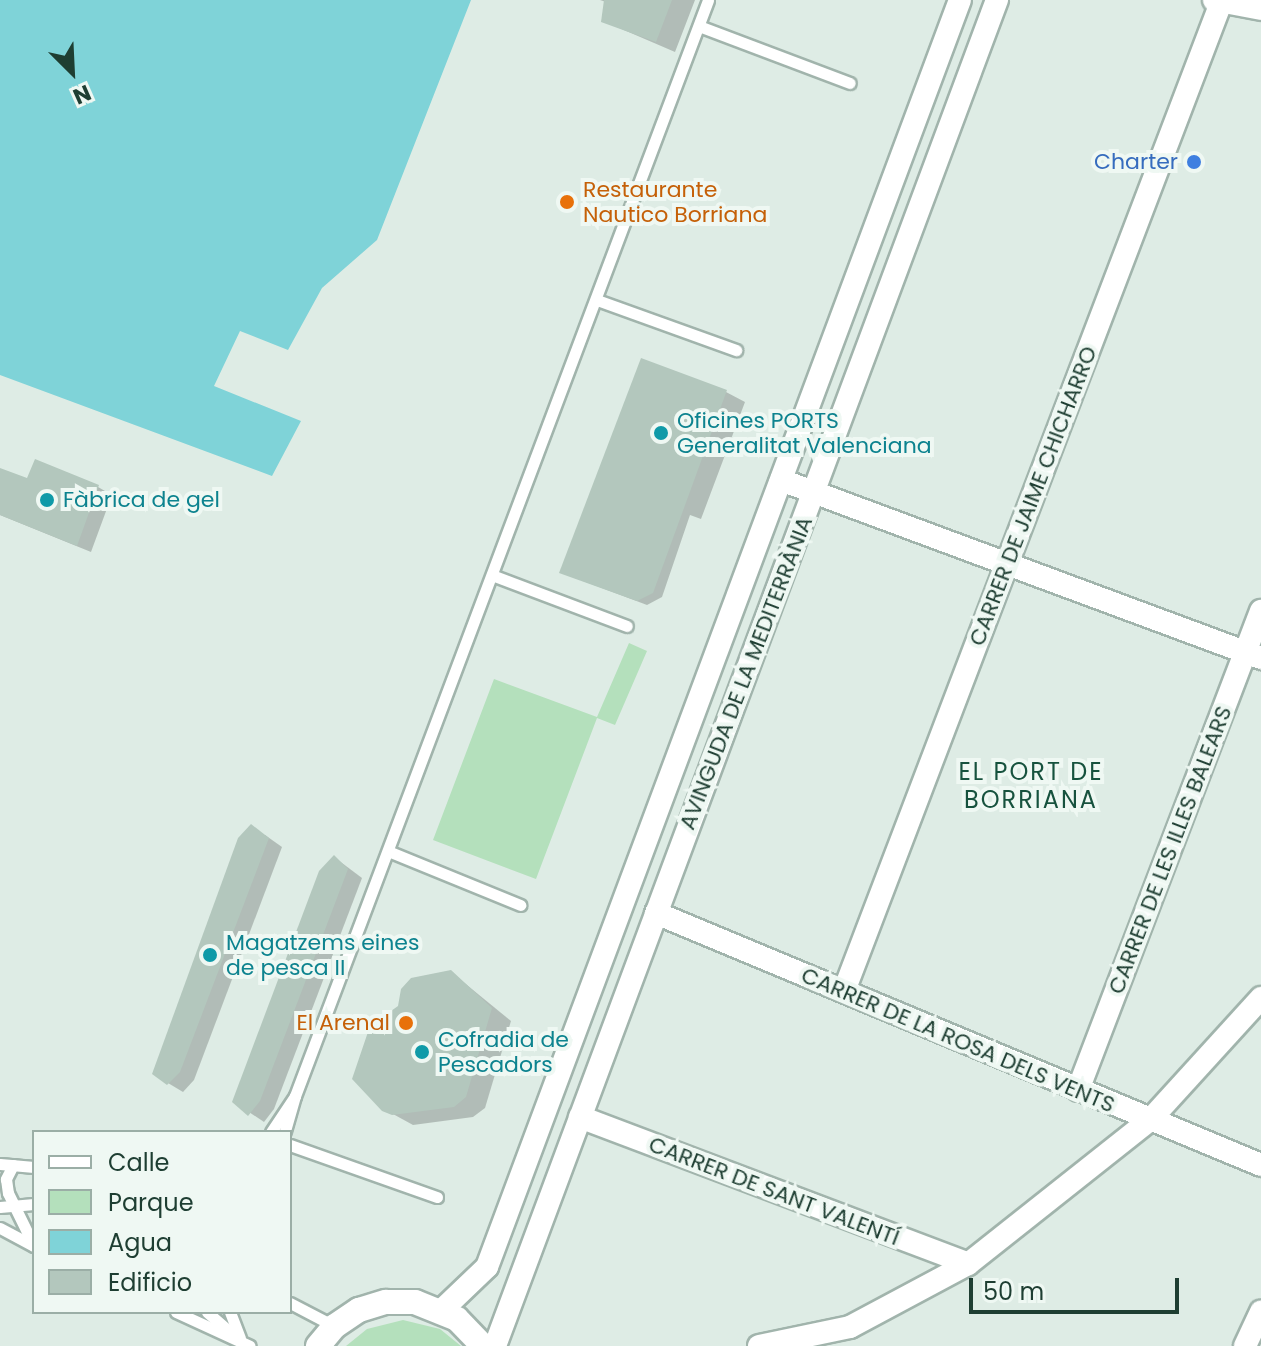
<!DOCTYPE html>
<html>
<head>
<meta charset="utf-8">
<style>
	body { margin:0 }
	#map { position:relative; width:1261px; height:1346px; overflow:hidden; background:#deece5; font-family:Poppins,sans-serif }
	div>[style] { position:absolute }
	.green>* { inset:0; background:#b4e0bc }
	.water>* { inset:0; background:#7fd3d8 }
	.shadow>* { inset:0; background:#0003 }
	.building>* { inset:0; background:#b3c7bd }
	.roads { filter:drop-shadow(2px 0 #a1b4ac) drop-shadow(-2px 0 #a1b4ac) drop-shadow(0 2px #a1b4ac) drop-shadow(0 -2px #a1b4ac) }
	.lane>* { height:11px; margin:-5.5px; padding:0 5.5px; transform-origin:5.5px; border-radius:5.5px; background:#fff }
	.street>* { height:22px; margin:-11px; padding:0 11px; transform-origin:11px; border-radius:11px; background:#fff }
	.secondary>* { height:24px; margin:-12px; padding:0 12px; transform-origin:12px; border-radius:12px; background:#fff }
	.dots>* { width:22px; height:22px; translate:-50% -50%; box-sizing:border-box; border:4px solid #eff8f3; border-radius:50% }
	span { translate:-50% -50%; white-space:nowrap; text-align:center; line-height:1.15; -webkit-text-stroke:8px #eff8f3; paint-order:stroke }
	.shop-label { font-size:22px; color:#366cbe }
	.right { translate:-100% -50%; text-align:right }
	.food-label { font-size:22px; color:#c56008 }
	.left { translate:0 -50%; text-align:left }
	.culture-label { font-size:22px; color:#0d838f }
	.street-label { font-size:22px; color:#1e3e32 }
	.neighbourhood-label { font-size:24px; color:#17523e; letter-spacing:2px }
	.legend { position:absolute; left:32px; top:1130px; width:260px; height:184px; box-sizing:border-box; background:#eff8f3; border:2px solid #9baea6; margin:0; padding:10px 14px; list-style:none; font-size:24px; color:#1e3e32 }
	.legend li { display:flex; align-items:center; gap:16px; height:40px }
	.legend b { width:40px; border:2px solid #9baea6 }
	.north { position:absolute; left:32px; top:32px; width:80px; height:80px; -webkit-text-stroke:6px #eff8f3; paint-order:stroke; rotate:156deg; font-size:22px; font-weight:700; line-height:32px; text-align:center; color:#1e3e32 }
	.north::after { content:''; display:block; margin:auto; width:28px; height:36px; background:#1e3e32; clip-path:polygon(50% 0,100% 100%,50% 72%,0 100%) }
	.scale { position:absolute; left:969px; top:1278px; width:210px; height:36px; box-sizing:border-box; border:4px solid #1e3e32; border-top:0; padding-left:10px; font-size:24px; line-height:28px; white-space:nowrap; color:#1e3e32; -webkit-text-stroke:6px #eff8f3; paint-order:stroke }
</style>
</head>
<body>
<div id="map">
	<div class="green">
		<div style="clip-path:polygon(629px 643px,647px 651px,615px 725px,597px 718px,536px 879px,433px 840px,494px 679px,597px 717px)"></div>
		<div style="clip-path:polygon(403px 1320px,440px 1329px,461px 1346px,346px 1346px,367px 1329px)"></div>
	</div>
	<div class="water">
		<div style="clip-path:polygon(0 0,471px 0,377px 240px,322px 288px,288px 350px,240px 331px,214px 386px,301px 421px,272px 476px,0 375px)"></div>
	</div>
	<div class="shadow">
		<div style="clip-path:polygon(600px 0,695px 0,675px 52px,603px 21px,606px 2px)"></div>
		<div style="clip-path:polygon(726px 392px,745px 402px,701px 519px,690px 515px,662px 597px,647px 605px,562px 573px)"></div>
		<div style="clip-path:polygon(0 470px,28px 481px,98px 487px,112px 495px,91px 552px,0 515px)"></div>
		<div style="clip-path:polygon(265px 835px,282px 847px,194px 1080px,183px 1092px,168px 1083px)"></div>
		<div style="clip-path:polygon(334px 857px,362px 878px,274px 1109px,264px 1122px,234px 1102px)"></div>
		<div style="clip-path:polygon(451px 972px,511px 1021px,485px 1108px,473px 1117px,413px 1125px,393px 1114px)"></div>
	</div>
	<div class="building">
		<div style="clip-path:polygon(604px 0,672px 0,656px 42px,601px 22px)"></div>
		<div style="clip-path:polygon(641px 358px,727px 390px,653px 593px,637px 601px,559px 573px)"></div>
		<div style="clip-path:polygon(35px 459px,99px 485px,77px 546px,0 515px,0 468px,27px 478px)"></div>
		<div style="clip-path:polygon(251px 824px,269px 838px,180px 1072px,167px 1085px,152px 1074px,238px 838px)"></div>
		<div style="clip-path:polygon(334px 855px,348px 869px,260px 1101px,248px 1116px,232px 1102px,319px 871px)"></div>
		<div style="clip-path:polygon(451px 970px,492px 1008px,466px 1097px,454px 1107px,392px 1115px,382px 1111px,352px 1079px,370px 1026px,398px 1006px,401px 989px,411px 978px)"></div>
	</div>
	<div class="roads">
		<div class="lane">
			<div style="left:699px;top:26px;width:161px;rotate:20.7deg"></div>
			<div style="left:597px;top:300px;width:148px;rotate:19.8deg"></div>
			<div style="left:492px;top:575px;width:144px;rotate:20.7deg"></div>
			<div style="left:388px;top:851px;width:143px;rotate:22.2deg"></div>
			<div style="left:295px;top:1096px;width:1171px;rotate:-69.35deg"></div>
			<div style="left:271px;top:1132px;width:43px;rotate:-56.3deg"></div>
			<div style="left:295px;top:1096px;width:37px;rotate:106deg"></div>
			<div style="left:290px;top:1145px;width:156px;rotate:19.5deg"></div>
			<div style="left:0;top:1164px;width:34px;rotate:5deg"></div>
			<div style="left:13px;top:1165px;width:16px;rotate:117deg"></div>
			<div style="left:6px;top:1179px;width:14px;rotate:82deg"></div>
			<div style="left:8px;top:1193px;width:59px;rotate:63.9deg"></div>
			<div style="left:0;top:1207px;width:34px;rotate:-5deg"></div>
			<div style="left:0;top:1228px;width:38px;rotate:28deg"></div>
			<div style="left:290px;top:1303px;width:50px;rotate:27.6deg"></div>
			<div style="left:176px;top:1312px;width:81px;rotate:24.7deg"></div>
			<div style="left:207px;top:1312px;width:33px;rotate:41deg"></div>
			<div style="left:230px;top:1312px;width:28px;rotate:69deg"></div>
		</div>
		<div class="street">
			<div style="left:1214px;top:0;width:48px;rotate:10.8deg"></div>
			<div style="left:781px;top:480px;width:512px;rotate:20.35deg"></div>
			<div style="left:656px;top:913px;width:655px;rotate:22.61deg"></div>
			<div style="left:844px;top:991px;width:1061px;rotate:-69.12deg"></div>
			<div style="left:1078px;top:1090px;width:513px;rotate:-69.09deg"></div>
			<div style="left:580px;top:1117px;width:415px;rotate:20.7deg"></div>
			<div style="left:442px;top:1310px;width:62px;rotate:-43.7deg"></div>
			<div style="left:487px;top:1267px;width:1352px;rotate:-69.53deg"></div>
			<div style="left:495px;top:1346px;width:1437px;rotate:-69.55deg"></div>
			<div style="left:759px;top:1346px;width:93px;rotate:-11.8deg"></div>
			<div style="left:850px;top:1327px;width:134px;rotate:-28.1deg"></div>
			<div style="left:968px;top:1264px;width:232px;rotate:-38.4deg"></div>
			<div style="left:1150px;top:1120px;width:165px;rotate:-47.7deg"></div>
			<div style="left:1245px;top:1346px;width:38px;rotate:-65deg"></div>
		</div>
		<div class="secondary">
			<div style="left:318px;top:1346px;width:26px;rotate:-50deg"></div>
			<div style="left:335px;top:1326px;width:29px;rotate:-34deg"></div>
			<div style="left:359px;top:1310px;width:28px;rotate:-17deg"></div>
			<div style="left:386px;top:1302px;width:29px"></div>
			<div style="left:415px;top:1302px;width:45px;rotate:22deg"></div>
			<div style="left:457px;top:1319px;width:37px;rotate:46deg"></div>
		</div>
	</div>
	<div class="dots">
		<div style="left:1194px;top:162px;background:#3f7fe0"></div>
		<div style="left:567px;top:202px;background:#e8710a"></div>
		<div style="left:661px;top:433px;background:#0f9aa8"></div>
		<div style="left:47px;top:500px;background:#0f9aa8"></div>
		<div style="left:210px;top:955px;background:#0f9aa8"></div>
		<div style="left:406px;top:1023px;background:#e8710a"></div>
		<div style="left:422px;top:1052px;background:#0f9aa8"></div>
	</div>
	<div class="shop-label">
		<span class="right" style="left:1178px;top:162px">Charter</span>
	</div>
	<div class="food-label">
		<span class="left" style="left:583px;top:202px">Restaurante<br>Nautico Borriana</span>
		<span class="right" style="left:390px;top:1023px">El Arenal</span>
	</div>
	<div class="culture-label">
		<span class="left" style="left:677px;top:433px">Oficines PORTS<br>Generalitat Valenciana</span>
		<span class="left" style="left:63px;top:500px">Fàbrica de gel</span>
		<span class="left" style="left:226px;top:955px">Magatzems eines<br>de pesca II</span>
		<span class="left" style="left:438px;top:1052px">Cofradia de<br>Pescadors</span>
	</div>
	<div class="street-label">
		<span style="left:1033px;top:496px;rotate:-69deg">CARRER DE JAIME CHICHARRO</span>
		<span style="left:746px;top:673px;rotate:-69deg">AVINGUDA DE LA MEDITERRÀNIA</span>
		<span style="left:1170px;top:850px;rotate:-69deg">CARRER DE LES ILLES BALEARS</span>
		<span style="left:958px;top:1040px;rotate:23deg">CARRER DE LA ROSA DELS VENTS</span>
		<span style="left:774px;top:1191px;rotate:21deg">CARRER DE SANT VALENTÍ</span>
	</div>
	<div class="neighbourhood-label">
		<span style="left:1031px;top:786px">EL PORT DE<br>BORRIANA</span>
	</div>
	<ul class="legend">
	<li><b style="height:10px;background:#fff"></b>Calle</li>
	<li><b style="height:22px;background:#b4e0bc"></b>Parque</li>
	<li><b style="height:22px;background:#7fd3d8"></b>Agua</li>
	<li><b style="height:22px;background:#b3c7bd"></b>Edificio</li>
	</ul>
	<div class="north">N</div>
	<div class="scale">50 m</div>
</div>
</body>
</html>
